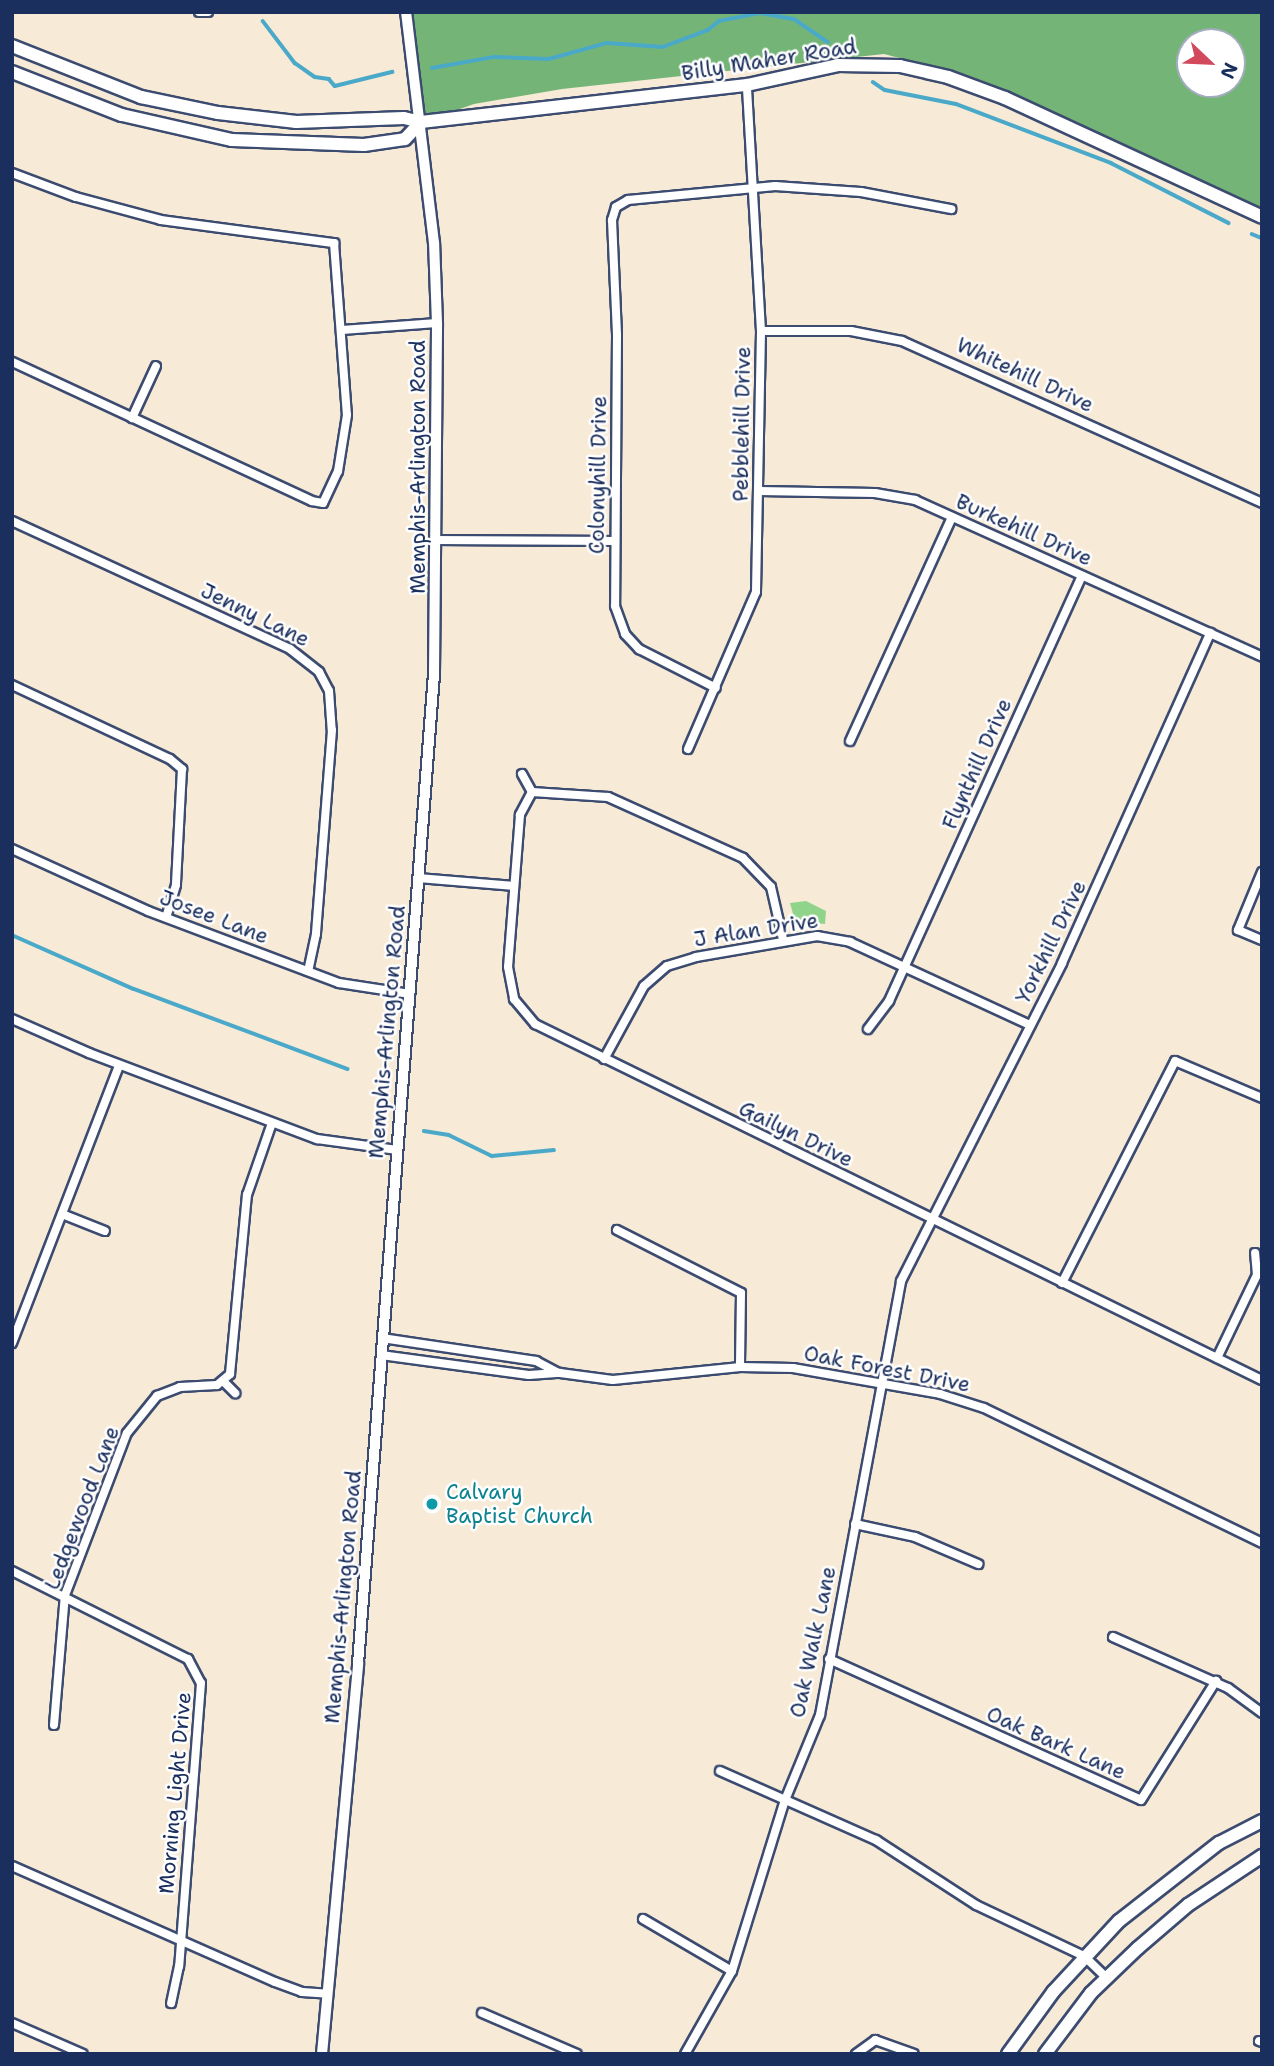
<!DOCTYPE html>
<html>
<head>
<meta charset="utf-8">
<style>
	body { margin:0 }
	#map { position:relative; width:1274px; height:2066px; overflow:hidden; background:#f7ead7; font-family:"Shantell Sans",sans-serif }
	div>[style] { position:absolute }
	.green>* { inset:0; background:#90d38b }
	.forest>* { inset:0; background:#74b577 }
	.stream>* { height:3.5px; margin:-1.75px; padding:0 1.75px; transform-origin:1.75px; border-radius:1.75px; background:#4aa9c9 }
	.roads { filter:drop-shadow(2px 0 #3c4b70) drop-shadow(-2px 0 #3c4b70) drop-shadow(0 2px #3c4b70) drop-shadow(0 -2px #3c4b70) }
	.minor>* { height:8px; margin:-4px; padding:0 4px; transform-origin:4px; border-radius:4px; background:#fff }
	.tertiary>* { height:10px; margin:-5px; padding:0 5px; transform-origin:5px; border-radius:5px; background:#fff }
	.secondary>* { height:12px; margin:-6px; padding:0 6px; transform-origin:6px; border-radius:6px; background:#fff }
	.dots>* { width:19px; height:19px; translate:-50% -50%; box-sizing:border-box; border:4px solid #fff; border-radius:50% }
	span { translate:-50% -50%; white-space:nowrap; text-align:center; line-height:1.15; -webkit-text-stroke:5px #fff; paint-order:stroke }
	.street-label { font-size:21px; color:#1b2f5e }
	.culture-label { font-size:21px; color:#0d838f }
	.left { translate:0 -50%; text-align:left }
	.frame { position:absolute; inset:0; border:14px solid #1b2f5e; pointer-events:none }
	.north { position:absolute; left:1176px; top:28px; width:70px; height:70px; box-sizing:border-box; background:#fff; border:2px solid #a4acbf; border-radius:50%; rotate:113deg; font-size:19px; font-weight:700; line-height:28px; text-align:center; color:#1b2f5e }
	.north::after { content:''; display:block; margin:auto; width:24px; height:32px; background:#d1495b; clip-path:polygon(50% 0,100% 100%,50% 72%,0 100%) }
</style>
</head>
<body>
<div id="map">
	<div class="green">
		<div style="clip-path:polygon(806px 901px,826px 911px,825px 924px,795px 921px,790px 903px)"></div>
	</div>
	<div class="forest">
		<div style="clip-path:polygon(evenodd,405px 12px,1262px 12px,1262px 221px,938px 68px,884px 54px,562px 89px,474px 104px,420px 123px,405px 12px,1190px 42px,1232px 42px,1232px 84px,1190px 84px,1190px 42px)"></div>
	</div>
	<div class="stream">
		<div style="left:263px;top:21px;width:53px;rotate:52.7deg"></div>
		<div style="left:295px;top:63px;width:24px;rotate:35deg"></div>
		<div style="left:315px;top:77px;width:14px;rotate:8deg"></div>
		<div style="left:329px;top:79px;width:9px;rotate:49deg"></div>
		<div style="left:335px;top:86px;width:59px;rotate:-13.8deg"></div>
		<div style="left:432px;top:68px;width:63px;rotate:-10.1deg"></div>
		<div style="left:494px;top:57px;width:55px;rotate:2.1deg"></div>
		<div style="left:549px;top:59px;width:60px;rotate:-15.4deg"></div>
		<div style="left:607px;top:43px;width:56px;rotate:4.1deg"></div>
		<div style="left:663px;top:47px;width:48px;rotate:-20.7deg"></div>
		<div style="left:708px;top:30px;width:14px;rotate:-39deg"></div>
		<div style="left:719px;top:21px;width:42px;rotate:-11deg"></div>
		<div style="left:760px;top:13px;width:35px;rotate:10deg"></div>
		<div style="left:794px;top:19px;width:41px;rotate:34.1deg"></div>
		<div style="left:873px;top:82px;width:14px;rotate:34deg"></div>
		<div style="left:885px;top:90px;width:72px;rotate:11.2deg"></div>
		<div style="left:956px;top:104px;width:166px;rotate:20.8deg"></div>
		<div style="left:1111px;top:163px;width:132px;rotate:27deg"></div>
		<div style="left:1252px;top:234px;width:11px;rotate:22deg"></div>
		<div style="left:12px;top:935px;width:133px;rotate:23.9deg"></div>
		<div style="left:134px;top:989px;width:228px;rotate:20.5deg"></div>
		<div style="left:424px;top:1131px;width:25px;rotate:9deg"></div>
		<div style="left:449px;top:1135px;width:48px;rotate:26deg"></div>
		<div style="left:492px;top:1156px;width:62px;rotate:-5.5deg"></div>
	</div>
	<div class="roads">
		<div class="minor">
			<div style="left:199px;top:12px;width:9px"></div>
			<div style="left:12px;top:173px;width:68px;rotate:20.6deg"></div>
			<div style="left:76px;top:197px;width:88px;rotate:15.1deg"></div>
			<div style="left:161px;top:220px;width:175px;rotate:7.6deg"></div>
			<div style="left:334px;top:243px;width:172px;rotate:85.7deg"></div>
			<div style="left:347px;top:415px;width:57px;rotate:99.1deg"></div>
			<div style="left:338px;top:471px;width:35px;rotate:115deg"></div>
			<div style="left:323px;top:503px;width:11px;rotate:-170deg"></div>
			<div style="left:312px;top:501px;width:331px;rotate:-155.1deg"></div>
			<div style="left:616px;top:207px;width:14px;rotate:107deg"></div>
			<div style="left:612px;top:220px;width:115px;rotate:87.5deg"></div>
			<div style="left:617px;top:335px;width:271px;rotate:90.4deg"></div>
			<div style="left:615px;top:606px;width:30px;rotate:70deg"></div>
			<div style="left:625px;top:634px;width:21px;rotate:47deg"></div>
			<div style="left:639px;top:649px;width:86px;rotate:26.9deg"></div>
			<div style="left:616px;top:207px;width:14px;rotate:-30deg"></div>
			<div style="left:628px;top:200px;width:148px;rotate:-5.4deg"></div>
			<div style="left:775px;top:186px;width:86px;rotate:4deg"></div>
			<div style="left:861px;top:192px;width:92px;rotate:10.7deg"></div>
			<div style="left:342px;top:330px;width:95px;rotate:-4.2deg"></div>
			<div style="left:761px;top:331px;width:90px"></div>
			<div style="left:851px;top:331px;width:52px;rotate:11.1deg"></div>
			<div style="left:902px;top:341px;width:395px;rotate:24.2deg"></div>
			<div style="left:132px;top:418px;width:57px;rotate:-65.2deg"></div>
			<div style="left:759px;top:491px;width:116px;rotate:1deg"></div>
			<div style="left:875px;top:493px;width:41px;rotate:9.9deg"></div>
			<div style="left:915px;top:500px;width:381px;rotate:24.3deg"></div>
			<div style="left:12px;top:521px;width:306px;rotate:24.7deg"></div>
			<div style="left:290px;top:649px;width:37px;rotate:38deg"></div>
			<div style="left:319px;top:672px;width:21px;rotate:62deg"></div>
			<div style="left:329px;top:691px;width:39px;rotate:86deg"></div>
			<div style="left:332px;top:730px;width:205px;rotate:94.5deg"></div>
			<div style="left:316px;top:934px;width:38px;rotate:102deg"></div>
			<div style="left:437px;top:540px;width:178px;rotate:0.3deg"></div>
			<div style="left:12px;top:685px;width:174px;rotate:25.1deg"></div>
			<div style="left:170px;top:759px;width:16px;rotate:40deg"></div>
			<div style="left:182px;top:769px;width:116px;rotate:93deg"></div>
			<div style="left:176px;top:885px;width:34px;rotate:107deg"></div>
			<div style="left:850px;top:741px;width:246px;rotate:-65.5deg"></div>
			<div style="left:688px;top:749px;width:171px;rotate:-66.6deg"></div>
			<div style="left:756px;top:592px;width:261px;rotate:-88.9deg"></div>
			<div style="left:761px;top:331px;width:246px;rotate:-93.3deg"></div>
			<div style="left:522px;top:774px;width:21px;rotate:61deg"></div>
			<div style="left:532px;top:792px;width:26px;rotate:118deg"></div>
			<div style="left:520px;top:815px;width:152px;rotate:94.5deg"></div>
			<div style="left:508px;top:967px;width:33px;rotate:79deg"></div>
			<div style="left:514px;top:999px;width:33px;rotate:50deg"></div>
			<div style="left:535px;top:1024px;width:809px;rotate:26.09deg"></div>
			<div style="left:532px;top:792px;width:76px;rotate:3.8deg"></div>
			<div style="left:608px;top:797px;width:148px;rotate:24.3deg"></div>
			<div style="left:743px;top:858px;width:40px;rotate:46deg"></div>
			<div style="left:771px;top:887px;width:53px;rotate:77deg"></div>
			<div style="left:12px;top:849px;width:149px;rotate:24.5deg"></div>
			<div style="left:148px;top:911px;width:204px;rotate:20.7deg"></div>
			<div style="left:339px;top:983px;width:72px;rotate:8.8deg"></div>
			<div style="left:1262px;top:872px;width:63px;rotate:112.5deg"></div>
			<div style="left:1238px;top:930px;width:26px;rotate:23deg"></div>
			<div style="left:419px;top:878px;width:95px;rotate:4.8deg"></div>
			<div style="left:12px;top:1019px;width:84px;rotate:23.8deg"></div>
			<div style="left:89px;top:1053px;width:244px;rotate:20.7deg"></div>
			<div style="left:317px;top:1139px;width:81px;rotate:7.8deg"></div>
			<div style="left:868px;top:1029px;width:35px;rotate:-53deg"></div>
			<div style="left:889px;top:1001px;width:467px;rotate:-65.6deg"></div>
			<div style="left:604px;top:1059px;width:83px;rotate:-61.3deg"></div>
			<div style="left:644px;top:986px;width:30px;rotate:-41deg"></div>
			<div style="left:667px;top:966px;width:30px;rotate:-17deg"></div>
			<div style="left:696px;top:957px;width:123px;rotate:-9.8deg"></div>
			<div style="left:817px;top:936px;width:34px;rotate:10deg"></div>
			<div style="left:850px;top:942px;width:198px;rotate:24.8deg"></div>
			<div style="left:62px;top:1214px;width:46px;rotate:21.6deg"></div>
			<div style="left:617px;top:1230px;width:139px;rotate:26.9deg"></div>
			<div style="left:741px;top:1293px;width:74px;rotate:90.8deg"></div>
			<div style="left:1062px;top:1283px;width:249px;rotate:-63deg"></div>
			<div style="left:1175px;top:1061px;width:95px;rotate:23deg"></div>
			<div style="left:382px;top:1338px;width:156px;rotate:8.5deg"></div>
			<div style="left:536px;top:1361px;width:24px;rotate:28deg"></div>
			<div style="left:12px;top:1343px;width:298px;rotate:-68.9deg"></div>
			<div style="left:381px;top:1355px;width:149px;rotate:7.7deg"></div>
			<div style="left:529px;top:1375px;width:31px;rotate:-4deg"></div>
			<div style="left:560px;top:1373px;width:53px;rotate:7.5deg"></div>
			<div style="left:613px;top:1380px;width:128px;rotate:-5.8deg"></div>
			<div style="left:740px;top:1367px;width:53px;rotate:1.1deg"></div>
			<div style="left:793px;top:1368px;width:149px;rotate:10deg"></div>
			<div style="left:940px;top:1394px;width:46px;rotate:17.7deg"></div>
			<div style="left:984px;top:1408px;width:309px;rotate:25.9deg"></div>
			<div style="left:1217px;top:1358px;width:92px;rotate:-64.3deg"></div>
			<div style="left:1257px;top:1275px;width:22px;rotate:-95deg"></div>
			<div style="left:224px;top:1382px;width:16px;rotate:45deg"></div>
			<div style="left:855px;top:1524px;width:61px;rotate:12.2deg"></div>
			<div style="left:915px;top:1537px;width:69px;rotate:23.2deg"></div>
			<div style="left:12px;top:1571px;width:197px;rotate:26.6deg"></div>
			<div style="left:188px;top:1659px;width:27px;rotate:62deg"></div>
			<div style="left:201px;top:1683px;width:284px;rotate:94.4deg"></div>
			<div style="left:179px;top:1966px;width:38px;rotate:102deg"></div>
			<div style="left:1113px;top:1637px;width:126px;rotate:23.9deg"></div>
			<div style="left:1228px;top:1688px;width:42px;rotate:36.3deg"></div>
			<div style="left:829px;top:1659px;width:342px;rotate:24.3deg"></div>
			<div style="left:1141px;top:1800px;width:141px;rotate:-57.8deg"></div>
			<div style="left:54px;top:1725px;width:130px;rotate:-85.2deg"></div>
			<div style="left:65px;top:1595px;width:173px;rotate:-69.1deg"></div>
			<div style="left:127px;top:1433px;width:48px;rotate:-51deg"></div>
			<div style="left:157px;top:1396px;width:25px;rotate:-21deg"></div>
			<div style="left:180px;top:1387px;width:37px;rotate:-3deg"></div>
			<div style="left:217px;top:1385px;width:17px;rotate:-40deg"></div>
			<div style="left:230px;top:1374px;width:180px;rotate:-84.6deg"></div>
			<div style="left:247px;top:1195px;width:76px;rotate:-70.9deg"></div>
			<div style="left:720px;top:1771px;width:171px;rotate:23.9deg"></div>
			<div style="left:876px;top:1840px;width:119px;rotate:33deg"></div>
			<div style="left:976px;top:1905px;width:119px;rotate:25.3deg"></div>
			<div style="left:1084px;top:1956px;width:30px;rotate:44deg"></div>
			<div style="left:12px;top:1866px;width:287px;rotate:23.8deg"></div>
			<div style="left:275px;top:1982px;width:29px;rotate:20deg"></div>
			<div style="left:302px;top:1992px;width:26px;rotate:4deg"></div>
			<div style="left:643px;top:1919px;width:103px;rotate:30.3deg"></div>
			<div style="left:482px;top:2013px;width:103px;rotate:23.3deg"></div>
			<div style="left:12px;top:2023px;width:77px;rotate:23.6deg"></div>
			<div style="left:1259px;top:2041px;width:3px;rotate:18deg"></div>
			<div style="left:685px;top:2054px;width:95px;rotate:-60.5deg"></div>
			<div style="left:732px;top:1971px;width:179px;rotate:-72.8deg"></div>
			<div style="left:785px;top:1800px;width:92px;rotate:-67.6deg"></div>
			<div style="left:820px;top:1715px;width:441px;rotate:-79.4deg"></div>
			<div style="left:901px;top:1281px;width:356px;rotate:-63.1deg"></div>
			<div style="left:1062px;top:963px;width:362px;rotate:-65.8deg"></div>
			<div style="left:856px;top:2054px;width:24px;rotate:-36deg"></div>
			<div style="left:875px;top:2040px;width:41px;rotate:19.7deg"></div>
		</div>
		<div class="tertiary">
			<div style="left:322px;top:2054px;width:392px;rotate:-84.7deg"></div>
			<div style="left:358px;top:1664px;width:994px;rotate:-85.61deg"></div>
			<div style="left:434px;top:673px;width:350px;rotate:-89.5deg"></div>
			<div style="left:437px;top:323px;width:80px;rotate:-92.1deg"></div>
			<div style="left:434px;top:243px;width:233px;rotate:-96.9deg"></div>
		</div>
		<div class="secondary">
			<div style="left:12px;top:46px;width:139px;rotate:21.6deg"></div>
			<div style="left:141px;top:97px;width:79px;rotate:11.7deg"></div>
			<div style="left:218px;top:113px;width:79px;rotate:6.6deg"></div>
			<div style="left:296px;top:122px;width:108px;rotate:-2.1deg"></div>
			<div style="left:404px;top:118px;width:17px;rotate:13deg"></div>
			<div style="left:421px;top:122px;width:328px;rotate:-6.5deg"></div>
			<div style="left:747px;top:85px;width:93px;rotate:-12.4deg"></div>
			<div style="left:838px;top:65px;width:62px;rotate:0.9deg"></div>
			<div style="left:900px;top:66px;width:49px;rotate:12.9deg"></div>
			<div style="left:948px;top:77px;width:61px;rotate:20.2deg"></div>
			<div style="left:1005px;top:98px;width:283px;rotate:24.8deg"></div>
			<div style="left:12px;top:72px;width:118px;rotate:21.4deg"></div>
			<div style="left:122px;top:115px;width:113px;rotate:12.8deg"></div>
			<div style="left:232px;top:140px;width:132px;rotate:2.2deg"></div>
			<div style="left:364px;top:145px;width:41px;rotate:-8.3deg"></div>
			<div style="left:405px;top:139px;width:23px;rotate:-47deg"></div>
			<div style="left:1008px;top:2054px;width:77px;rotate:-54deg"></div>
			<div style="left:1053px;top:1992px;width:97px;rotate:-47.1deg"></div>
			<div style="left:1119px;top:1921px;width:127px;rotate:-38deg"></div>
			<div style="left:1219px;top:1843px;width:48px;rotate:-27.1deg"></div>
			<div style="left:1045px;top:2054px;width:76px;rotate:-53deg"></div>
			<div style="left:1091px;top:1993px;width:65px;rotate:-43.8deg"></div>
			<div style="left:1138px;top:1948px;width:66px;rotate:-40.7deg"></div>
			<div style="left:1188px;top:1905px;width:89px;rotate:-33.5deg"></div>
		</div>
	</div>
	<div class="dots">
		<div style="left:432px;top:1504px;background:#0f9aa8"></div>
	</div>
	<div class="street-label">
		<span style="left:769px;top:60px;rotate:-9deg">Billy Maher Road</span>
		<span style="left:1025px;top:375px;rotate:25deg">Whitehill Drive</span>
		<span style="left:742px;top:424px;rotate:-89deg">Pebblehill Drive</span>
		<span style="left:418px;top:467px;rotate:-90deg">Memphis-Arlington Road</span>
		<span style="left:598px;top:475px;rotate:-89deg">Colonyhill Drive</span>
		<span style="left:1024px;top:530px;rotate:24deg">Burkehill Drive</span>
		<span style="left:255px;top:615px;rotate:26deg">Jenny Lane</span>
		<span style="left:977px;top:764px;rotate:-66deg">Flynthill Drive</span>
		<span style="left:214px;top:917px;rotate:21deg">Josee Lane</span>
		<span style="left:756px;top:930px;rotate:-9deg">J Alan Drive</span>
		<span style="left:1051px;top:942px;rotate:-64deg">Yorkhill Drive</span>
		<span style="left:387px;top:1032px;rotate:-85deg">Memphis-Arlington Road</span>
		<span style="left:796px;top:1134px;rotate:26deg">Gailyn Drive</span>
		<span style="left:887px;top:1369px;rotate:11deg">Oak Forest Drive</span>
		<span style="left:82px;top:1508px;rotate:-69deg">Ledgewood Lane</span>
		<span style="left:343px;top:1597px;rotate:-85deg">Memphis-Arlington Road</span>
		<span style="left:813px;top:1642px;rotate:-78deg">Oak Walk Lane</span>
		<span style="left:1056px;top:1743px;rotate:24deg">Oak Bark Lane</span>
		<span style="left:175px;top:1793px;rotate:-85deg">Morning Light Drive</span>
	</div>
	<div class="culture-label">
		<span class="left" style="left:446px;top:1504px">Calvary<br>Baptist Church</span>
	</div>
	<div class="frame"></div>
	<div class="north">N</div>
</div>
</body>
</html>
